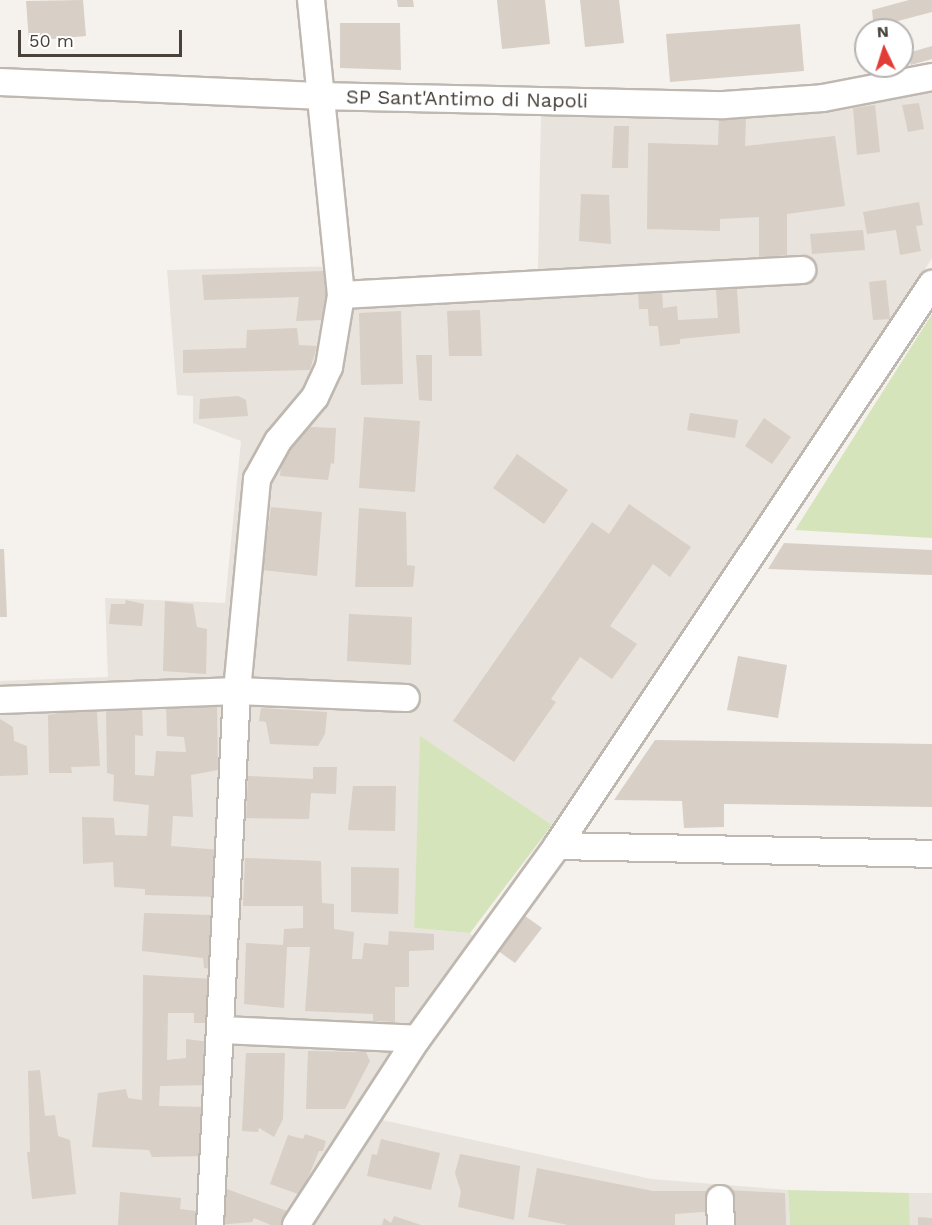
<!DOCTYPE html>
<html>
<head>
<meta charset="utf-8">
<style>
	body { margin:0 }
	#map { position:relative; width:932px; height:1225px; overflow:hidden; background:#f5f1ed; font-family:"Work Sans",sans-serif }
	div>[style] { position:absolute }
	.residential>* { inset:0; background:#e8e3dc }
	.green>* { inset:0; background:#d6e4bb }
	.building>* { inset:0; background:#d8cfc6 }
	.roads { filter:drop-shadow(2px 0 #bfb8b0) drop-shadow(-2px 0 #bfb8b0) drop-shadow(0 2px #bfb8b0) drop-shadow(0 -2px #bfb8b0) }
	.minor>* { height:26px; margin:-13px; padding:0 13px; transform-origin:13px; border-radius:13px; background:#fff }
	span { translate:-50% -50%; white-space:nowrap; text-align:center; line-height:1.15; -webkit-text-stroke:6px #fff; paint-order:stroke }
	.street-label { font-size:20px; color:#49423b }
	.north { position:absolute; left:854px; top:18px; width:60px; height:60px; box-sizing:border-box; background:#fff; border:2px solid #b6b3b1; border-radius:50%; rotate:356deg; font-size:16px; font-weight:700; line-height:24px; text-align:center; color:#49423b }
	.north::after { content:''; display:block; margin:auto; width:21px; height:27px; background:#e23c37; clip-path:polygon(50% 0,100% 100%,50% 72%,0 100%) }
	.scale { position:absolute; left:18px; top:30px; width:164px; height:27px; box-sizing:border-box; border:3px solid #49423b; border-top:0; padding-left:8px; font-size:18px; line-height:21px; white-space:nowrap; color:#49423b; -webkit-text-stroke:4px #fff; paint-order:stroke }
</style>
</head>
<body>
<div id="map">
	<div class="residential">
		<div style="clip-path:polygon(932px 90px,932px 258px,854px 381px,552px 825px,421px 737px,414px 928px,470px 933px,491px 962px,373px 1118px,651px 1179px,788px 1190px,790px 1225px,0 1225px,0 681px,108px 677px,105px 598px,225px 603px,241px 441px,193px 423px,193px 396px,177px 395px,167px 270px,348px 266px,351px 283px,538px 269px,541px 116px,793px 115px,853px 108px)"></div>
		<div style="clip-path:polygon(909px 1193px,932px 1193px,932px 1225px,910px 1225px)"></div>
	</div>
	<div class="green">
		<div style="clip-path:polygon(932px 314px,932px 538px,795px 530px)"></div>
		<div style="clip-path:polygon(420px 736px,552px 825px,470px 933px,414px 928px)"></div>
		<div style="clip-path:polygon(788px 1190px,909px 1193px,910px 1225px,790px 1225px)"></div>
	</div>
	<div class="building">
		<div style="clip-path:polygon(83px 0,86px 36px,29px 41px,26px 1px)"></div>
		<div style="clip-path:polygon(397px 0,413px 0,414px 7px,398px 7px)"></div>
		<div style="clip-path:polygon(497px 0,545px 0,550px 44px,502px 49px)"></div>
		<div style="clip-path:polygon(580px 0,619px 0,624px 43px,585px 47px)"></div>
		<div style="clip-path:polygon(909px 0,932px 0,932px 12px,894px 22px,896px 30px,874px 30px,872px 10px)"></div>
		<div style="clip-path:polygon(340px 23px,400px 23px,401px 70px,340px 68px)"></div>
		<div style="clip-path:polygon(800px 24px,804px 71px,670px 82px,666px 34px)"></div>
		<div style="clip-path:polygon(932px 46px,932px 59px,911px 65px,908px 53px)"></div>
		<div style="clip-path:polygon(919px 103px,924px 129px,908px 132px,902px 105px)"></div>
		<div style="clip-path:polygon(875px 105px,880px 152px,857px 155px,853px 108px)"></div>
		<div style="clip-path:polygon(719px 118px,746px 118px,745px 146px,835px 136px,845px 206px,787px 214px,787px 255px,759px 258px,759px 217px,720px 219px,720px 231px,647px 229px,648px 143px,718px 145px)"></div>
		<div style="clip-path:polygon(614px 126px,629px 126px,628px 168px,612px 168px)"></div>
		<div style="clip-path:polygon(581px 194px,609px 195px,611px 244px,579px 241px)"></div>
		<div style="clip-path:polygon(919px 202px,923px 225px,916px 226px,921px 251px,900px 255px,896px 230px,867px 234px,863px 212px)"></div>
		<div style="clip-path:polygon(863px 230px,865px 250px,812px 254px,810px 234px)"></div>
		<div style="clip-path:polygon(323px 271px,328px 278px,326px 320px,296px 321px,299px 297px,204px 300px,202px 275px)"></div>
		<div style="clip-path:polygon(886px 280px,890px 319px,873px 320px,869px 282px)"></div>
		<div style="clip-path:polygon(737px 289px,740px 333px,680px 339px,680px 344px,660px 346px,658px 326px,649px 326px,648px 309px,639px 309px,638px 294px,662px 292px,663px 308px,677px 306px,678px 320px,718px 318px,716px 290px)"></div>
		<div style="clip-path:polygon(480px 310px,482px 356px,449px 356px,447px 311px)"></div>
		<div style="clip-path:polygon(401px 311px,403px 384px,361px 385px,359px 313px)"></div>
		<div style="clip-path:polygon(297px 328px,299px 345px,317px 346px,310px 370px,183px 373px,183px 350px,246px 348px,247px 330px)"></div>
		<div style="clip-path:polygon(416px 355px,432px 355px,432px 401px,419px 400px)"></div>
		<div style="clip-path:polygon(238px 396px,246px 400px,248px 416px,199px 419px,200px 399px)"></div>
		<div style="clip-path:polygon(690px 413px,738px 420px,735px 438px,687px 430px)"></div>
		<div style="clip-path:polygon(364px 417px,420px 421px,415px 492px,359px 488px)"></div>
		<div style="clip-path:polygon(764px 418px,791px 437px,772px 464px,745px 446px)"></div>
		<div style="clip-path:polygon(309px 427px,336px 428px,334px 464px,331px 463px,328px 480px,280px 476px,282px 454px)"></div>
		<div style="clip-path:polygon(517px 454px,568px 490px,544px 524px,493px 488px)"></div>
		<div style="clip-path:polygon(629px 504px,691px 547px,670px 577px,653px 564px,610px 626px,637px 644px,612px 679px,580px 657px,551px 699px,556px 702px,514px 762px,453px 721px,592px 522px,609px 534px)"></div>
		<div style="clip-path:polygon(271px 507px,322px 512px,317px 576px,262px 570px)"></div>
		<div style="clip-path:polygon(359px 508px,406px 512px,407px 565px,415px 566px,413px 587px,355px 587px)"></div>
		<div style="clip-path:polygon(784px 543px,932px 550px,932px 575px,768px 569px)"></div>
		<div style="clip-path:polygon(0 549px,4px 549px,7px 617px,0 617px)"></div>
		<div style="clip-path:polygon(126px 600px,144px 604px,142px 626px,109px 624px,111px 604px,125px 604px)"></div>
		<div style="clip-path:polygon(165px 601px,193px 604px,197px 627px,207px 629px,206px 674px,163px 671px)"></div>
		<div style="clip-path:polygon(349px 614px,412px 617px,411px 665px,347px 661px)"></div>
		<div style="clip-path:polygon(738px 656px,787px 665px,778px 718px,727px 710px)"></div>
		<div style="clip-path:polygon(217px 703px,218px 770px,191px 775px,193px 817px,173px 816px,171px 846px,220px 850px,218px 897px,145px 895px,145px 889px,114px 887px,113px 862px,83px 864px,82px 817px,114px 818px,115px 835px,147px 836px,149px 805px,113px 801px,114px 775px,107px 773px,106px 711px,142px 708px,143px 736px,135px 735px,135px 775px,154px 776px,156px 751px,186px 752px,184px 737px,167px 736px,166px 705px)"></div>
		<div style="clip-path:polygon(261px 708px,327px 712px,325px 734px,318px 746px,270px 744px,266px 722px,259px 721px)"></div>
		<div style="clip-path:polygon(68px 711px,97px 712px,100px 766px,71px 767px,72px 773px,49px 773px,48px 715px)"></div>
		<div style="clip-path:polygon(0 719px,13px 727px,14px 741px,27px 746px,28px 775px,0 776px)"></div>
		<div style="clip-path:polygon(655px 740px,932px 744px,932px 807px,724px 804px,724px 827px,684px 828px,682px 801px,614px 800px)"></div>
		<div style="clip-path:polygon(313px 767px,337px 767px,336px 794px,311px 793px,309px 819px,246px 818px,248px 776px,313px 779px)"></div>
		<div style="clip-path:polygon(353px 786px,396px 786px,395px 831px,348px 830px)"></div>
		<div style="clip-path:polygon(245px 858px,321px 861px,322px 903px,334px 904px,334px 929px,354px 932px,352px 959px,362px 959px,364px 943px,388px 945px,389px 931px,434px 934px,434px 950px,409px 951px,409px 987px,395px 987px,395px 1022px,373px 1021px,373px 1014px,305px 1011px,310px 947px,287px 947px,284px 1008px,244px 1004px,246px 943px,283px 945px,284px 929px,303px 928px,303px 906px,243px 906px)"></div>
		<div style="clip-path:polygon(351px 867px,399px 868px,398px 914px,351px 912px)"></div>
		<div style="clip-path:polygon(144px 913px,213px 915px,213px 969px,204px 968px,203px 958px,142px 951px)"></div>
		<div style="clip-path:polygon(525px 916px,542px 928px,515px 963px,497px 950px)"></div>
		<div style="clip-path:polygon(143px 975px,213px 979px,212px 1023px,194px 1023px,194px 1013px,168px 1013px,167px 1060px,186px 1058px,186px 1039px,210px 1042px,211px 1085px,160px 1086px,159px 1106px,208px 1107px,210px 1156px,152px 1157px,149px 1150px,92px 1147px,98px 1093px,126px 1089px,128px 1098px,142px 1100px)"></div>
		<div style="clip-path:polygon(308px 1051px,366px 1052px,370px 1061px,345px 1109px,306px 1109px)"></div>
		<div style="clip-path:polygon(246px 1053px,285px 1053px,283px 1119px,274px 1137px,259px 1128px,258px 1132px,242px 1131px)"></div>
		<div style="clip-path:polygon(40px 1070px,45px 1116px,55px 1115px,58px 1136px,70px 1140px,76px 1194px,32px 1199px,27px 1152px,30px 1152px,28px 1071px)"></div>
		<div style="clip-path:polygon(305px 1134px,326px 1141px,323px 1151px,319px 1151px,301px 1195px,270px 1184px,288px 1135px,303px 1139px)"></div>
		<div style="clip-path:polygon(381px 1139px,440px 1153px,431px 1190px,367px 1176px,372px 1154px,377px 1155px)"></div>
		<div style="clip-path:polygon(460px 1154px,520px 1166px,514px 1220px,458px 1207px,461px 1192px,455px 1173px)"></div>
		<div style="clip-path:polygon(537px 1168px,653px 1191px,716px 1191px,717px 1211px,675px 1214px,675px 1225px,568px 1225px,528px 1217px)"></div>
		<div style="clip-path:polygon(216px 1185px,292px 1213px,287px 1225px,271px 1225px,254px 1218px,252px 1222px,216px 1225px)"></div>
		<div style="clip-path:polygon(728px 1190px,785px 1193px,786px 1225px,730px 1225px)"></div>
		<div style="clip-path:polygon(120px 1192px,181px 1198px,180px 1209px,205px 1212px,205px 1225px,118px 1225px)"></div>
		<div style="clip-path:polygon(394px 1216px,421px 1225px,382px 1225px,384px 1218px,391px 1223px)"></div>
		<div style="clip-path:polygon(918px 1217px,932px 1218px,932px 1225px,918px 1225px)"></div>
	</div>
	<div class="roads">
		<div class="minor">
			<div style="left:0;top:82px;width:318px;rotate:2.5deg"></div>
			<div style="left:318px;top:96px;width:406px;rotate:1.3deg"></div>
			<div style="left:724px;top:105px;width:99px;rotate:-4deg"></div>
			<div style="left:823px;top:98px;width:111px;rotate:-10.9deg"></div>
			<div style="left:341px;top:295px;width:462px;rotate:-3.1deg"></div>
			<div style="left:0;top:700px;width:237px;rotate:-2.2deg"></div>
			<div style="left:237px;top:691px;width:169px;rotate:2.4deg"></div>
			<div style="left:557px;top:846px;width:375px;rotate:1.2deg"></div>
			<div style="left:222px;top:1030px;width:195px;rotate:2.6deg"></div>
			<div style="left:720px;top:1199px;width:26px;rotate:88deg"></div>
			<div style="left:210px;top:1225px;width:535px;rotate:-87.11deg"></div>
			<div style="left:237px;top:691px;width:213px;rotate:-84.6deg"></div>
			<div style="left:257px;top:479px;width:43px;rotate:-61.1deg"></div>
			<div style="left:278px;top:441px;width:57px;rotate:-49.9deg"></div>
			<div style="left:315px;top:397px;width:33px;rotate:-65deg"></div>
			<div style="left:329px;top:367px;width:73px;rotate:-80.5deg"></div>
			<div style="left:341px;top:295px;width:297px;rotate:-95.8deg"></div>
			<div style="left:296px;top:1225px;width:222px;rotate:-57deg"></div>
			<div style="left:417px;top:1039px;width:238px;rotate:-54deg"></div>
			<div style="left:557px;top:846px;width:676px;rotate:-56.29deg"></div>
		</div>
	</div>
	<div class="street-label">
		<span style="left:467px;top:99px;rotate:1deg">SP Sant'Antimo di Napoli</span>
	</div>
	<div class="north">N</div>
	<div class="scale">50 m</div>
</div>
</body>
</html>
